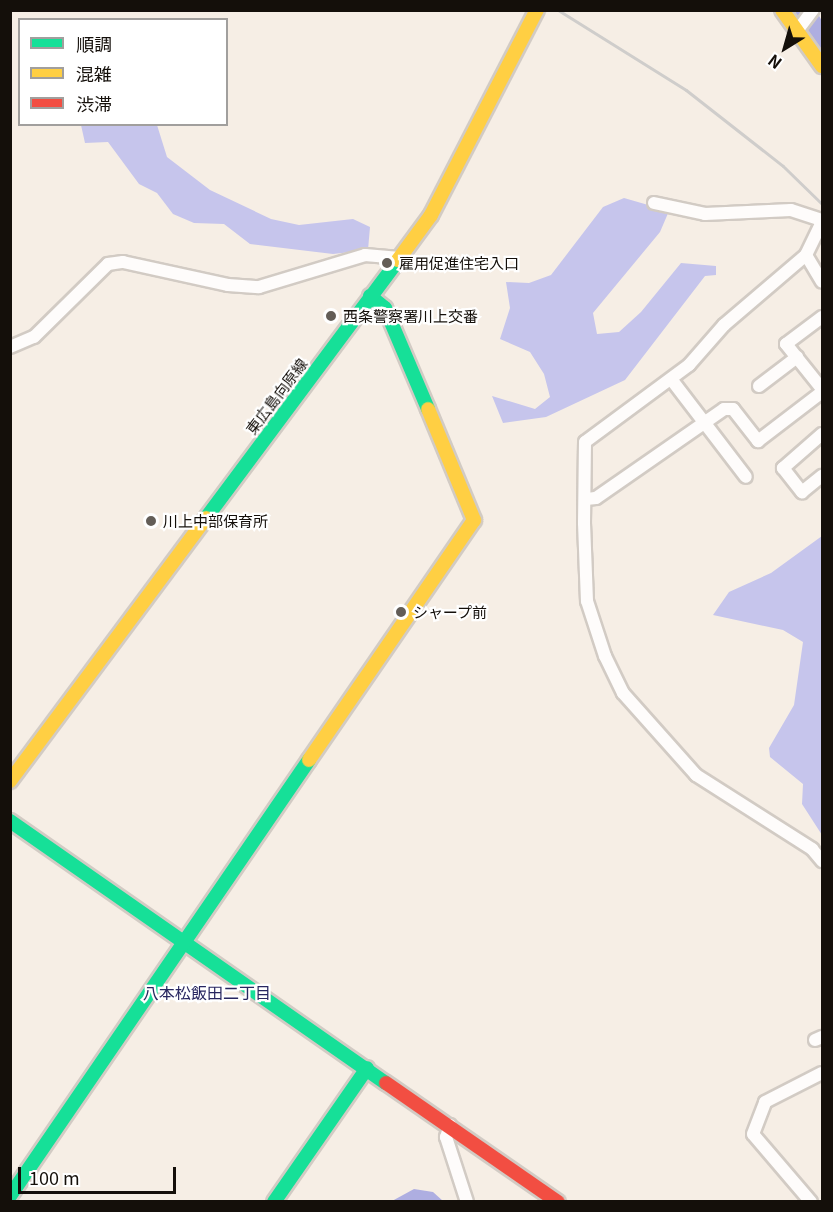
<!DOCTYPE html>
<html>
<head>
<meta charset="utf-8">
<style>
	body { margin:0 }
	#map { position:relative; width:833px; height:1212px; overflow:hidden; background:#f6eee5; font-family:Georgia,"Noto Sans JP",serif }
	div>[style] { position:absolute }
	.forest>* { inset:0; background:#c6c5ec }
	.water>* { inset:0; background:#aeaee1 }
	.river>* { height:20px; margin:-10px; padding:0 10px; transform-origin:10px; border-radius:10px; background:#aeaee1 }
	.roads { filter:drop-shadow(2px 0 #d2cbc4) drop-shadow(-2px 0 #d2cbc4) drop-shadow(0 2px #d2cbc4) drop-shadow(0 -2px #d2cbc4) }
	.street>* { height:12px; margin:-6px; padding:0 6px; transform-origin:6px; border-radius:6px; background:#fefcfb }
	.fast>* { height:14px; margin:-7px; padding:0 7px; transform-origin:7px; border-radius:7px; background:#16e098 }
	.slow>* { height:14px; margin:-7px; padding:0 7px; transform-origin:7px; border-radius:7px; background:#ffcf43 }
	.jam>* { height:14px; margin:-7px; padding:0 7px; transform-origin:7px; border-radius:7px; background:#f24e42 }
	.rail>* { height:3px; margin:-1.5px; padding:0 1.5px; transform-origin:1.5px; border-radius:1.5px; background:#cfcdcb }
	.dots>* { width:16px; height:16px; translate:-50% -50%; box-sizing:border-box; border:3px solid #fff; border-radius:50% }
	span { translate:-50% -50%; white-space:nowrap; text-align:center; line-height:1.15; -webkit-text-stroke:4.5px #fff; paint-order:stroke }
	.poi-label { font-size:15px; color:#140f0a }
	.left { translate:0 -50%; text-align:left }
	.street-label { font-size:15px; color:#140f0a }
	.neighbourhood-label { font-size:16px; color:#282660 }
	.frame { position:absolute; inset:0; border:12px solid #140f0a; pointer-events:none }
	.legend { position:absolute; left:18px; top:18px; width:210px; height:108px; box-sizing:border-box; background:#fff; border:2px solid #a19f9d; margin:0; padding:8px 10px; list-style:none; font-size:18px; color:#140f0a }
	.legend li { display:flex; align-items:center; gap:12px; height:30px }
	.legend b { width:30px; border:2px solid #a19f9d }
	.north { position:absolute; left:755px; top:18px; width:60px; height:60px; -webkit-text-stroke:4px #fff; paint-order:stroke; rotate:217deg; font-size:16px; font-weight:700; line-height:24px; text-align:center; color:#140f0a }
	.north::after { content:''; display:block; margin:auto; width:21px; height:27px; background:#140f0a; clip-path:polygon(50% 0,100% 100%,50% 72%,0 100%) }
	.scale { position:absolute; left:18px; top:1167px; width:158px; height:27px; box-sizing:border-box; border:3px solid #140f0a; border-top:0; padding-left:8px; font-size:18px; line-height:21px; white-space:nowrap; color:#140f0a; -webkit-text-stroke:4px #fff; paint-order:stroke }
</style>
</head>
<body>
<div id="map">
	<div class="forest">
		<div style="clip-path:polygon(81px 125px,157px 125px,167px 157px,210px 190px,271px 219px,299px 225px,353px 219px,370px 227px,368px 250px,333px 254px,250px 244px,224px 224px,194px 223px,173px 214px,157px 193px,139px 184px,108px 142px,85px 143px)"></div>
		<div style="clip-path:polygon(624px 198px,669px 211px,660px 232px,593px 313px,597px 334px,619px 332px,641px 312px,681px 263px,716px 266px,716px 275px,705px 276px,625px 380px,546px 417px,503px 423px,492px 396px,535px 409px,550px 397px,544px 374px,530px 352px,500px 339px,510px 308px,506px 282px,529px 283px,551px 275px,603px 207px)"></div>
		<div style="clip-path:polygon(822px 536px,822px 835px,802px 804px,803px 784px,770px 757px,769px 748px,794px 705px,803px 642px,783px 630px,713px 615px,729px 592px,771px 573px)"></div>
	</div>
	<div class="water">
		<div style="clip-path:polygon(414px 1189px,433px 1192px,443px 1201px,392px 1201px)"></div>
	</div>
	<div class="river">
		<div style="left:805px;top:10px;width:37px;rotate:63deg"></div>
	</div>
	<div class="roads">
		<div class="street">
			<div style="left:797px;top:31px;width:26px;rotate:-53deg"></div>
			<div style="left:654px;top:203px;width:52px;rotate:12.2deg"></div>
			<div style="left:705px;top:214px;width:86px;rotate:-2.7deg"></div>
			<div style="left:791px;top:210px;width:33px;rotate:18deg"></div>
			<div style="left:822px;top:222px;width:37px;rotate:116deg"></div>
			<div style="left:806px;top:255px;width:108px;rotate:139.5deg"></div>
			<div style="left:724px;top:325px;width:53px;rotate:131.2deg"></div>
			<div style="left:689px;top:365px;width:129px;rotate:143.5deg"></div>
			<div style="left:585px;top:442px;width:81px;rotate:90.7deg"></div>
			<div style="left:584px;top:523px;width:78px;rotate:87.8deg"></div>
			<div style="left:587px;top:601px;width:58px;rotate:71.9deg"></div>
			<div style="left:605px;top:656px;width:41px;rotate:64.1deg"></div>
			<div style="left:623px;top:693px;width:110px;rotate:48.3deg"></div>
			<div style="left:696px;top:775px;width:138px;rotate:32.5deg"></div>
			<div style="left:812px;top:849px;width:16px;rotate:50deg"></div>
			<div style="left:806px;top:255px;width:31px;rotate:59deg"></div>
			<div style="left:822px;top:317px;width:45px;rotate:143.1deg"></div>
			<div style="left:786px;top:344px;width:58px;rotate:51.3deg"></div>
			<div style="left:10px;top:347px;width:26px;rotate:-23deg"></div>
			<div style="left:34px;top:337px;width:104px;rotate:-44.6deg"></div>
			<div style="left:108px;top:264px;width:15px;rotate:-8deg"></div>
			<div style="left:123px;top:262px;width:107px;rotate:12.4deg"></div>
			<div style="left:228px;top:285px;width:31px;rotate:4deg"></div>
			<div style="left:259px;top:287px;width:111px;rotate:-16.8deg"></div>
			<div style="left:365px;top:255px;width:32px;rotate:5deg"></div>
			<div style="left:671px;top:379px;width:123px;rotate:52.6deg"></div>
			<div style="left:759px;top:386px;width:48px;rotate:-37.3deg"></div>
			<div style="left:822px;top:434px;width:52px;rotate:138.9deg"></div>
			<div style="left:783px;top:468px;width:31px;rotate:52deg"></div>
			<div style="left:802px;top:492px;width:26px;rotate:-39deg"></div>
			<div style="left:586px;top:499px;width:10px;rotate:-6deg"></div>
			<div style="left:596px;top:498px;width:156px;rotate:-34.8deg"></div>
			<div style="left:724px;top:409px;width:9px"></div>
			<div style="left:733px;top:409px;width:41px;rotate:52deg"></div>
			<div style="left:758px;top:441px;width:81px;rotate:-37.4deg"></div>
			<div style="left:815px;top:1040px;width:8px;rotate:-23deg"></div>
			<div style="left:450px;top:1125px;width:13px;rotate:108deg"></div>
			<div style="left:446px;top:1137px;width:68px;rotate:72.1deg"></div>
			<div style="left:811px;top:1202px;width:89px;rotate:-130.5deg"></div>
			<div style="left:753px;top:1134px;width:34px;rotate:-69deg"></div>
			<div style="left:765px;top:1102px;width:64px;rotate:-27deg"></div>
		</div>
		<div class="fast">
			<div style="left:370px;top:296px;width:19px;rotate:39deg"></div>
			<div style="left:385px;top:308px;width:110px;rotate:66.9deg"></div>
			<div style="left:206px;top:518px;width:322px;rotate:-53.3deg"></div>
			<div style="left:10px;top:821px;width:458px;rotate:34.9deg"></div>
			<div style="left:10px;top:1196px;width:529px;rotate:-55.56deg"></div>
			<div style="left:274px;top:1202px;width:163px;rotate:-55.2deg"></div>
		</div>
		<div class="slow">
			<div style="left:782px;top:10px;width:69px;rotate:54.5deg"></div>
			<div style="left:398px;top:260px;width:56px;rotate:-53.7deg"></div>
			<div style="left:431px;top:215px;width:231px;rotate:-62.7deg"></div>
			<div style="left:309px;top:760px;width:291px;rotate:-55.5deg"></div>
			<div style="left:474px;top:520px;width:120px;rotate:-112.5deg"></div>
			<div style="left:10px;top:781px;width:328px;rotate:-53.3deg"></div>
		</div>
		<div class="jam">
			<div style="left:386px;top:1083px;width:209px;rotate:34.7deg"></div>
		</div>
	</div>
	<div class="rail">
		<div style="left:558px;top:10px;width:151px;rotate:32deg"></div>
		<div style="left:686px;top:90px;width:123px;rotate:38.1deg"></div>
		<div style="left:783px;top:166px;width:54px;rotate:44.3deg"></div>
	</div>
	<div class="dots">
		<div style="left:387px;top:263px;background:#635d57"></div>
		<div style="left:331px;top:316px;background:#635d57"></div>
		<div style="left:151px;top:521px;background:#635d57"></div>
		<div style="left:401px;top:612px;background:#635d57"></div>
	</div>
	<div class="poi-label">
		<span class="left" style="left:399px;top:263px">雇用促進住宅入口</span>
		<span class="left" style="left:343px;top:316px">西条警察署川上交番</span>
		<span class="left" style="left:163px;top:521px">川上中部保育所</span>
		<span class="left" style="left:413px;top:612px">シャープ前</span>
	</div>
	<div class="street-label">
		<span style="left:276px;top:396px;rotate:-53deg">東広島向原線</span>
	</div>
	<div class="neighbourhood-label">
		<span style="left:207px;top:992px">八本松飯田二丁目</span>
	</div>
	<div class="frame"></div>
	<ul class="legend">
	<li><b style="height:8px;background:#16e098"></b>順調</li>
	<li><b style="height:8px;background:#ffcf43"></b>混雑</li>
	<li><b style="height:8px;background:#f24e42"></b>渋滞</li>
	</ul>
	<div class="north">N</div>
	<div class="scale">100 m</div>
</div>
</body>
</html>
